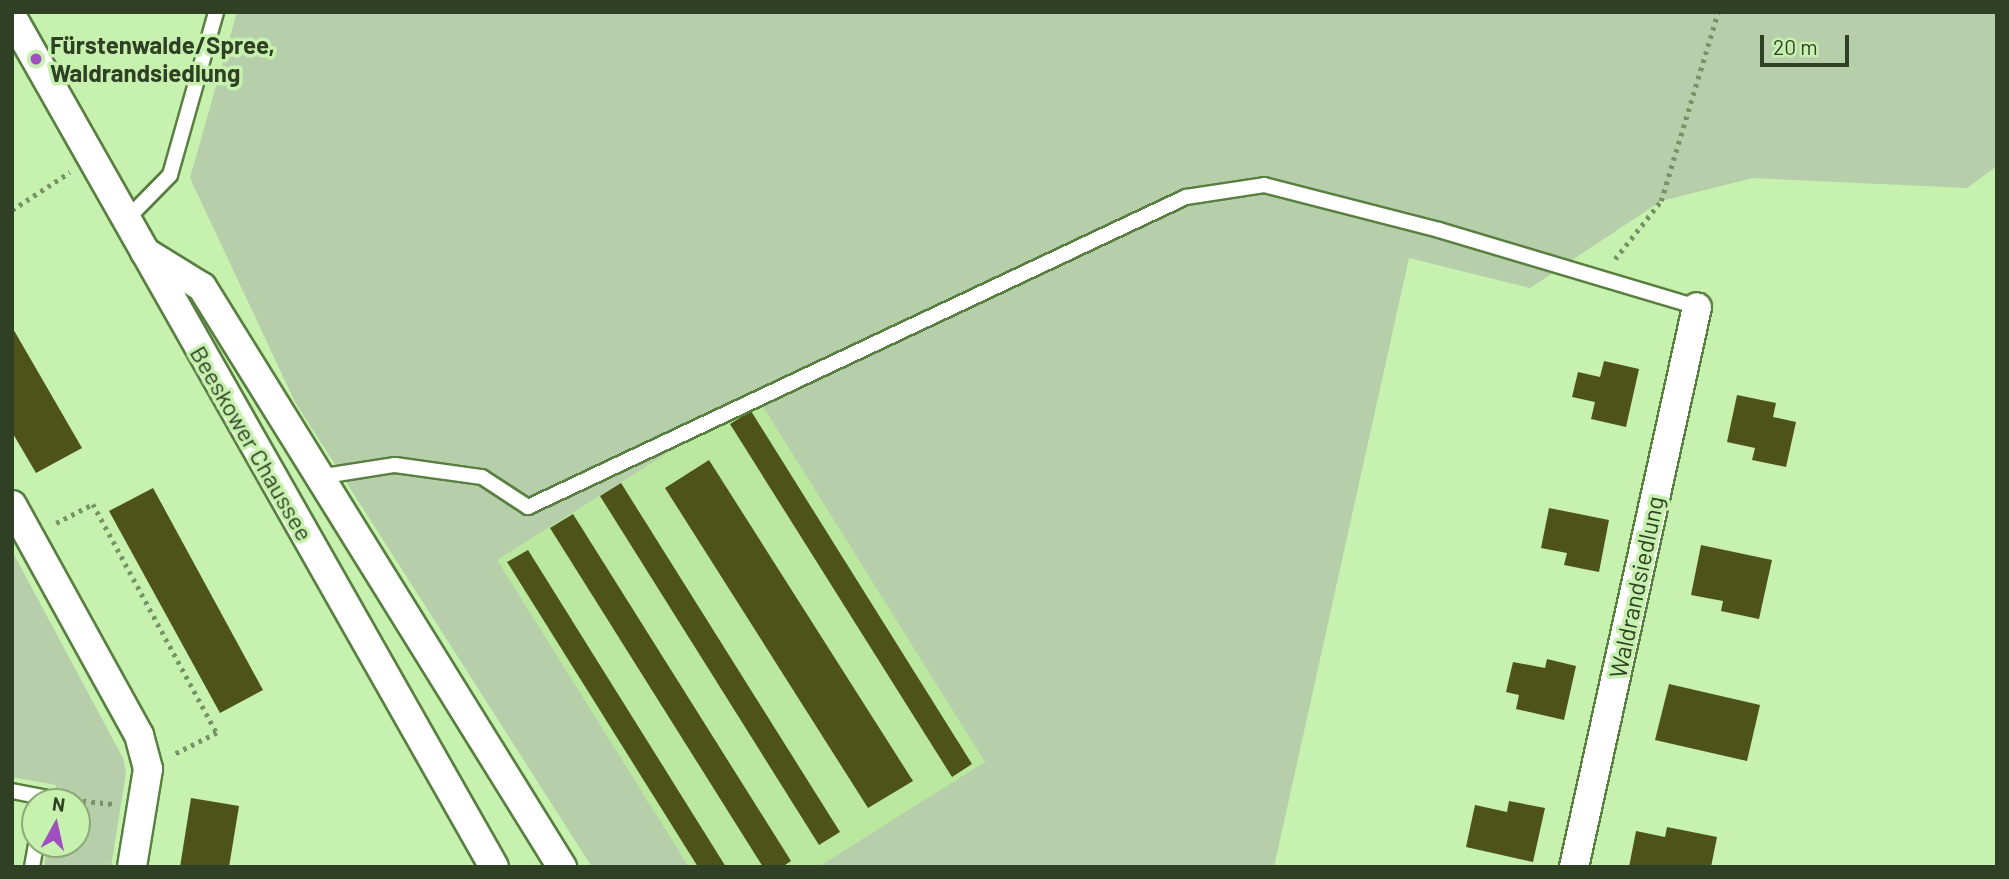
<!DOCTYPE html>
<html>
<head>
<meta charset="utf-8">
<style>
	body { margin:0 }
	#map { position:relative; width:2009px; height:879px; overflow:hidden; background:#c7f1ae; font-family:Barlow,sans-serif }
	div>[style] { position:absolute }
	.built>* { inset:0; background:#bae89f }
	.green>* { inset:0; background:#b6cea9 }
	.building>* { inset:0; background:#4e5319 }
	.path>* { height:4.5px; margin-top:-2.25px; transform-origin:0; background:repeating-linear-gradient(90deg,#789466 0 3.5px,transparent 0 8.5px) }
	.roads { filter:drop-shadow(2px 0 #597f41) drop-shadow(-2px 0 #597f41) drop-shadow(0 2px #597f41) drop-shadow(0 -2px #597f41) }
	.service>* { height:14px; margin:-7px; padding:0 7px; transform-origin:7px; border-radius:7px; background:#fff }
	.minor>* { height:28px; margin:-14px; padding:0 14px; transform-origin:14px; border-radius:14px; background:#fff }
	.dots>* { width:19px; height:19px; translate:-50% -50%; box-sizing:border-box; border:4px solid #c7f1ae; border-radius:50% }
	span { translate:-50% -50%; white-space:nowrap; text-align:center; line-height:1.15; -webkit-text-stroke:7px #c7f1ae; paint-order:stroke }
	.poi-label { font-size:24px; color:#304025; font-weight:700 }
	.left { translate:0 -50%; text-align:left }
	.street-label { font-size:24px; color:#304025 }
	.frame { position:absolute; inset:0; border:14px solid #304025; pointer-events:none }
	.north { position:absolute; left:21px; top:788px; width:70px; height:70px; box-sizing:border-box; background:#c7f1ae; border:2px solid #8baa77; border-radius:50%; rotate:8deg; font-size:19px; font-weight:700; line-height:28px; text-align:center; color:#304025 }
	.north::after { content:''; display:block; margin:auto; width:24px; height:32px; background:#9e50c1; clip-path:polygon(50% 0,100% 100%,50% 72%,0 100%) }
	.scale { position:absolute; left:1760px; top:35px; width:89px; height:32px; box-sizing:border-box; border:4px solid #304025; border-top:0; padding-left:9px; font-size:21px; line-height:24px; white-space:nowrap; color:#304025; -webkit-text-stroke:5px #c7f1ae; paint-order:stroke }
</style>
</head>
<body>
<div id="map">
	<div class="built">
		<div style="clip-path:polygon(757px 397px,986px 763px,818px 867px,689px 867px,496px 560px)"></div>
	</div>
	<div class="green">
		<div style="clip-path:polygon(237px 12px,1997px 12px,1997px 166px,1967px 188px,1753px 178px,1661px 201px,1530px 288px,1409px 258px,1274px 867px,818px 867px,985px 762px,757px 397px,497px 560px,689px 867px,592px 867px,295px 402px,190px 178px)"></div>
		<div style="clip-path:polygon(12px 551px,123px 758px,126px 772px,111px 867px,44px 867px,47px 844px,77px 844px,77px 802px,53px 802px,56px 785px,12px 777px)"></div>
	</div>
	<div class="building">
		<div style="clip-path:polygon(12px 327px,82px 448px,36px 473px,12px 432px)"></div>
		<div style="clip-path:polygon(1604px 361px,1639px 369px,1626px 427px,1591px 419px,1595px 402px,1572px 397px,1578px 372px,1600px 377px)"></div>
		<div style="clip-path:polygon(1737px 395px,1776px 403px,1773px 417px,1796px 422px,1786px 467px,1752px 460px,1755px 448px,1727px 442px)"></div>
		<div style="clip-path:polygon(751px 411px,972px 764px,952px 777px,730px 424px)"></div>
		<div style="clip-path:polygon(709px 460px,913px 781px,868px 808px,665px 488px)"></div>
		<div style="clip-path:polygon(621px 483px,840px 832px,819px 845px,600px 496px)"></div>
		<div style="clip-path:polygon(153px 488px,263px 690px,220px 713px,109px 511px)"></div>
		<div style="clip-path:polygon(1549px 508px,1609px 520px,1599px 572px,1564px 565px,1567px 553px,1541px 548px)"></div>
		<div style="clip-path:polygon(573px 514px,791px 861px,782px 867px,763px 867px,550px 528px)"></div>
		<div style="clip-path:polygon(1701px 545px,1772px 560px,1759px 619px,1721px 611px,1723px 601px,1691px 595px)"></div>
		<div style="clip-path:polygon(528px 550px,726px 867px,698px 867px,507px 562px)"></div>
		<div style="clip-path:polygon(1547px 659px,1576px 666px,1564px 720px,1516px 709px,1519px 695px,1506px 692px,1513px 662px,1545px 668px)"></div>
		<div style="clip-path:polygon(1669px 684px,1760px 705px,1747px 761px,1655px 740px)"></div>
		<div style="clip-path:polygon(191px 798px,239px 806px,229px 867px,180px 867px)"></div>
		<div style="clip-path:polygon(1509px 801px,1545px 808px,1533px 862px,1466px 847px,1475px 805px,1507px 812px)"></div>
		<div style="clip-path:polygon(1667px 827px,1717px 837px,1711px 867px,1629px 867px,1636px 831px,1665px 837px)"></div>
	</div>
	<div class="path">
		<div style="left:12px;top:210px;width:69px;rotate:-33.2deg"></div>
		<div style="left:1615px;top:259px;width:74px;rotate:-51.6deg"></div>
		<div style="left:1661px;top:201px;width:197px;rotate:-73.2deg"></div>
		<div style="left:56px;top:523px;width:42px;rotate:-27.2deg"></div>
		<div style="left:93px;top:504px;width:260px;rotate:61.6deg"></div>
		<div style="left:217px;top:733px;width:49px;rotate:153.4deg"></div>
		<div style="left:66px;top:799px;width:47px;rotate:6.1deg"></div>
	</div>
	<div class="roads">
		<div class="service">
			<div style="left:126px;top:220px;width:63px;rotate:-45.6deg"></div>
			<div style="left:170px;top:175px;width:169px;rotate:-74.2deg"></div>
			<div style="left:318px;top:477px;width:78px;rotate:-8.9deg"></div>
			<div style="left:395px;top:465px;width:88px;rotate:7.9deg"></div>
			<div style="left:482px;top:477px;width:55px;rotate:33.1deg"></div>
			<div style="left:528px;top:507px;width:727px;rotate:-25.23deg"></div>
			<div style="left:1186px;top:197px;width:79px;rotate:-8.7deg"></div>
			<div style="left:1264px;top:185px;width:181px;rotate:14.4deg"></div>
			<div style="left:1439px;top:230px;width:269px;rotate:16.6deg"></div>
			<div style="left:12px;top:791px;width:33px;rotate:11deg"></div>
			<div style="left:44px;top:797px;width:5px;rotate:101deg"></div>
			<div style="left:32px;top:867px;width:23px;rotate:-80deg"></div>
		</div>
		<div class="minor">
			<div style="left:12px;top:17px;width:977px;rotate:60.44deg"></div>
			<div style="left:145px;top:252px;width:67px;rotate:31.6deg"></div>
			<div style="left:202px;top:287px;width:683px;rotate:58.17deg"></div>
			<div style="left:12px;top:505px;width:263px;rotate:61.1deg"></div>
			<div style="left:139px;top:735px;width:35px;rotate:75deg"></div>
			<div style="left:148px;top:769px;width:99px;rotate:99.3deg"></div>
			<div style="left:1574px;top:867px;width:573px;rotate:-77.61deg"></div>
		</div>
	</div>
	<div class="dots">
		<div style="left:36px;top:59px;background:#9e50c1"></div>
	</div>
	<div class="poi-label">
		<span class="left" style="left:50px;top:59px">Fürstenwalde/Spree,<br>Waldrandsiedlung</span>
	</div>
	<div class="street-label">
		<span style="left:252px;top:443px;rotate:60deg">Beeskower Chaussee</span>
		<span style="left:1636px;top:587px;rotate:-78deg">Waldrandsiedlung</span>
	</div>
	<div class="frame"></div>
	<div class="north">N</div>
	<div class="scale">20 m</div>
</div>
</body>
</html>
